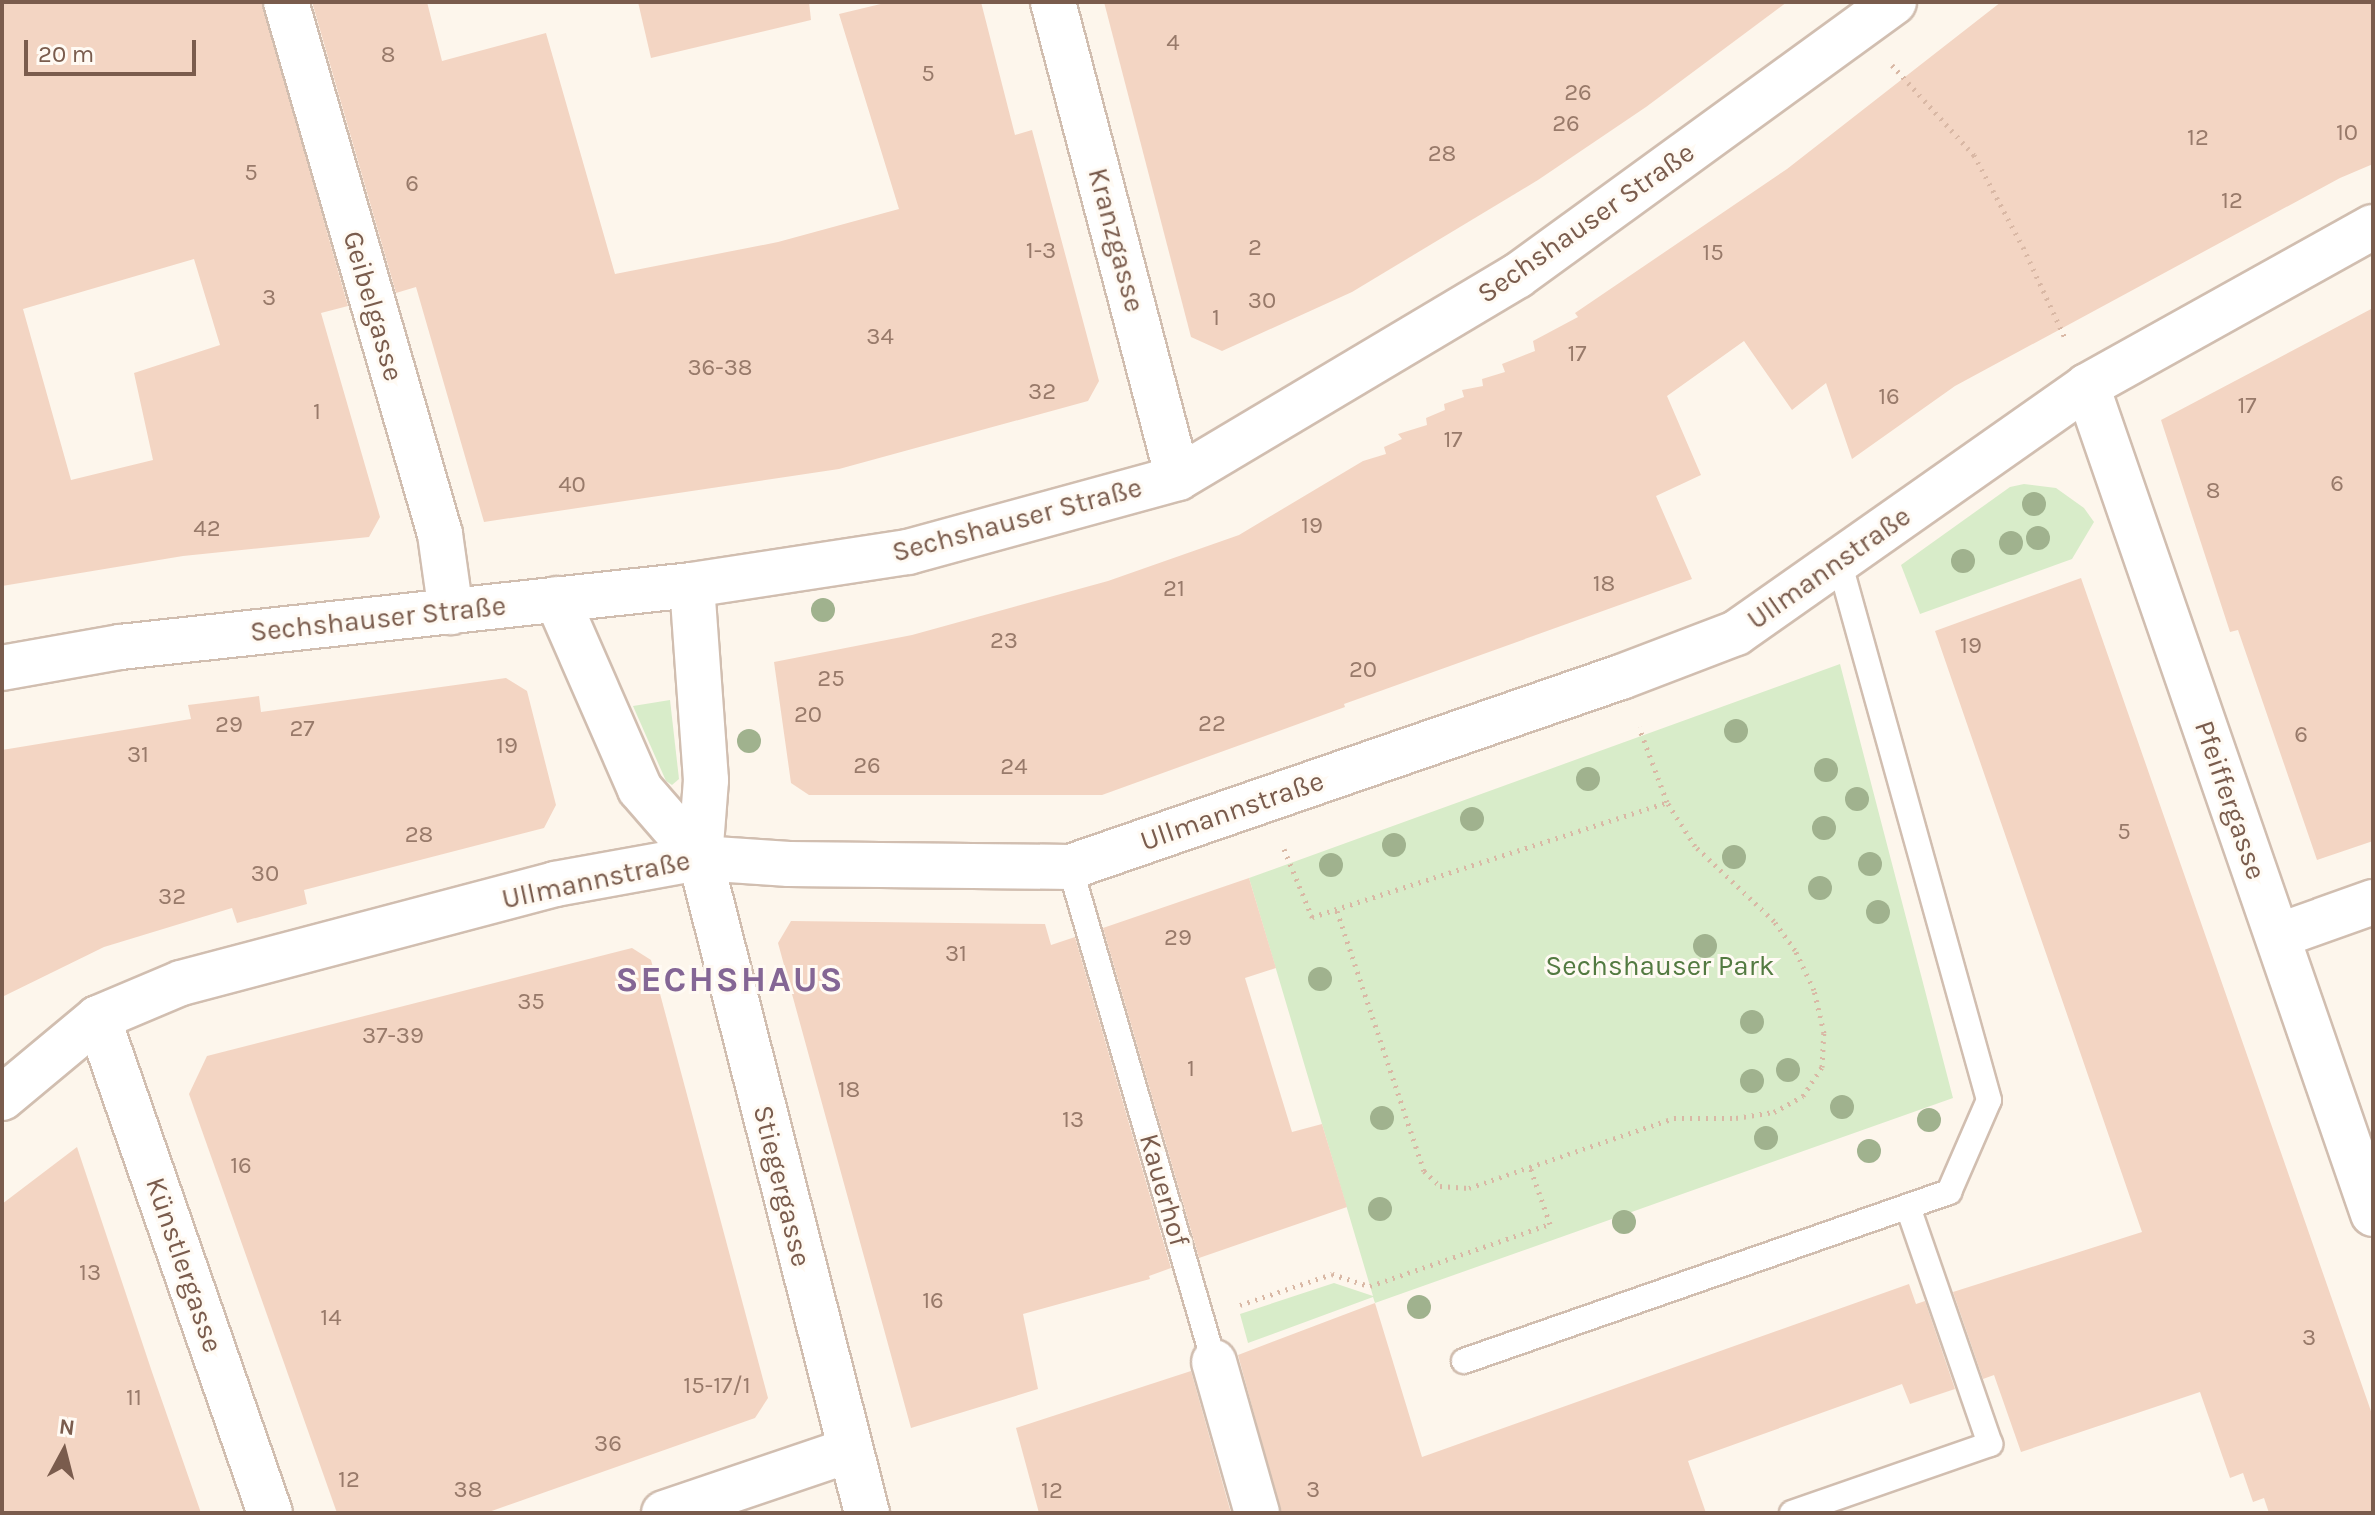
<!DOCTYPE html>
<html>
<head>
<meta charset="utf-8">
<style>
	body { margin:0 }
	#map { position:relative; width:2375px; height:1515px; overflow:hidden; background:#fdf6ec; font-family:Karla,sans-serif }
	div>[style] { position:absolute }
	.green>* { inset:0; background:#d8ecc9 }
	.building>* { inset:0; background:#f3d5c3 }
	.path>* { height:5px; margin-top:-2.5px; transform-origin:0; background:repeating-linear-gradient(90deg,#d9b8a5 0 2px,transparent 0 8px) }
	.roads { filter:drop-shadow(2px 0 #d1beb0) drop-shadow(-2px 0 #d1beb0) drop-shadow(0 2px #d1beb0) drop-shadow(0 -2px #d1beb0) }
	.lane>* { height:24px; margin:-12px; padding:0 12px; transform-origin:12px; border-radius:12px; background:#fff }
	.street>* { height:44px; margin:-22px; padding:0 22px; transform-origin:22px; border-radius:22px; background:#fff }
	.secondary>* { height:44px; margin:-22px; padding:0 22px; transform-origin:22px; border-radius:22px; background:#fff }
	.trees>* { width:24px; height:24px; margin:-12px; border-radius:50%; background:#a0b28e }
	span { translate:-50% -50%; white-space:nowrap; text-align:center; line-height:1.15; -webkit-text-stroke:6px #fffaf3; paint-order:stroke }
	.number-label { font-size:24px; color:#987a6a }
	.number-label span { -webkit-text-stroke-width:0 }
	.street-label { font-size:28px; color:#7a5c4d }
	.park-label { font-size:28px; color:#537a41 }
	.district-label { font-size:36px; color:#846695; font-weight:700; letter-spacing:2px }
	.frame { position:absolute; inset:0; border:4px solid #7a5c4d; pointer-events:none }
	.north { position:absolute; left:24px; top:1411px; width:80px; height:80px; -webkit-text-stroke:6px #fffaf3; paint-order:stroke; rotate:7deg; font-size:22px; font-weight:700; line-height:32px; text-align:center; color:#7a5c4d }
	.north::after { content:''; display:block; margin:auto; width:28px; height:36px; background:#7a5c4d; clip-path:polygon(50% 0,100% 100%,50% 72%,0 100%) }
	.scale { position:absolute; left:24px; top:40px; width:172px; height:36px; box-sizing:border-box; border:4px solid #7a5c4d; border-top:0; padding-left:10px; font-size:24px; line-height:28px; white-space:nowrap; color:#7a5c4d; -webkit-text-stroke:6px #fffaf3; paint-order:stroke }
</style>
</head>
<body>
<div id="map">
	<div class="green">
		<div style="clip-path:polygon(2024px 484px,2056px 488px,2084px 508px,2094px 522px,2072px 559px,1920px 614px,1901px 565px,2010px 487px)"></div>
		<div style="clip-path:polygon(1840px 664px,1953px 1098px,1375px 1303px,1373px 1297px,1248px 1343px,1240px 1314px,1334px 1283px,1373px 1296px,1249px 878px)"></div>
		<div style="clip-path:polygon(670px 700px,679px 779px,672px 785px,666px 781px,633px 706px)"></div>
	</div>
	<div class="building">
		<div style="clip-path:polygon(evenodd,2px 2px,262px 2px,348px 306px,321px 313px,380px 517px,369px 537px,183px 556px,2px 586px,2px 2px,194px 259px,220px 345px,134px 373px,153px 460px,71px 480px,23px 309px,194px 259px)"></div>
		<div style="clip-path:polygon(312px 2px,427px 2px,442px 61px,546px 33px,615px 274px,778px 242px,899px 209px,839px 14px,889px 2px,981px 2px,1015px 135px,1032px 130px,1099px 381px,1088px 401px,839px 469px,484px 522px,416px 287px,396px 293px)"></div>
		<div style="clip-path:polygon(638px 2px,809px 2px,811px 20px,651px 58px)"></div>
		<div style="clip-path:polygon(1104px 2px,1787px 2px,1646px 107px,1538px 180px,1352px 292px,1222px 351px,1191px 337px)"></div>
		<div style="clip-path:polygon(2001px 2px,2373px 2px,2373px 164px,2340px 178px,1955px 386px,1852px 459px,1826px 383px,1792px 410px,1744px 341px,1667px 396px,1701px 475px,1656px 496px,1692px 579px,1344px 704px,1345px 707px,1102px 795px,809px 795px,791px 783px,774px 662px,912px 635px,1108px 581px,1239px 535px,1363px 461px,1386px 454px,1384px 447px,1402px 439px,1398px 434px,1427px 425px,1426px 418px,1445px 410px,1444px 404px,1464px 397px,1462px 390px,1483px 386px,1482px 379px,1505px 372px,1502px 364px,1535px 351px,1533px 341px,1578px 317px,1575px 313px,1787px 169px)"></div>
		<div style="clip-path:polygon(2373px 308px,2373px 841px,2317px 860px,2238px 630px,2230px 632px,2161px 420px)"></div>
		<div style="clip-path:polygon(2081px 578px,2373px 1417px,2373px 1513px,2269px 1513px,2264px 1498px,2253px 1502px,2243px 1473px,2230px 1478px,2200px 1392px,2021px 1452px,1994px 1375px,1983px 1379px,1953px 1292px,2142px 1232px,1935px 631px)"></div>
		<div style="clip-path:polygon(506px 678px,527px 691px,556px 805px,544px 828px,304px 890px,307px 904px,237px 923px,232px 908px,104px 947px,2px 997px,2px 750px,191px 719px,188px 705px,259px 696px,261px 712px)"></div>
		<div style="clip-path:polygon(1249px 878px,1276px 968px,1245px 978px,1292px 1132px,1322px 1124px,1347px 1207px,1199px 1258px,1103px 928px)"></div>
		<div style="clip-path:polygon(791px 921px,1045px 924px,1051px 945px,1075px 937px,1171px 1268px,1149px 1276px,1150px 1279px,1023px 1314px,1038px 1389px,911px 1428px,778px 943px)"></div>
		<div style="clip-path:polygon(632px 948px,651px 960px,768px 1398px,755px 1418px,486px 1513px,337px 1513px,189px 1094px,207px 1056px)"></div>
		<div style="clip-path:polygon(77px 1147px,152px 1372px,201px 1513px,2px 1513px,2px 1204px)"></div>
		<div style="clip-path:polygon(1909px 1284px,1916px 1304px,1925px 1301px,1955px 1389px,1910px 1404px,1902px 1384px,1688px 1461px,1706px 1513px,1281px 1513px,1238px 1355px,1375px 1303px,1422px 1457px)"></div>
		<div style="clip-path:polygon(1191px 1371px,1231px 1513px,1039px 1513px,1016px 1428px)"></div>
	</div>
	<div class="path">
		<div style="left:1892px;top:65px;width:122px;rotate:47.7deg"></div>
		<div style="left:1974px;top:155px;width:104px;rotate:62deg"></div>
		<div style="left:2023px;top:247px;width:100px;rotate:65.2deg"></div>
		<div style="left:1284px;top:849px;width:74px;rotate:67.6deg"></div>
		<div style="left:1312px;top:917px;width:373px;rotate:-17.9deg"></div>
		<div style="left:1667px;top:802px;width:80px;rotate:-110.5deg"></div>
		<div style="left:1337px;top:911px;width:274px;rotate:71.5deg"></div>
		<div style="left:1424px;top:1171px;width:22px;rotate:43deg"></div>
		<div style="left:1440px;top:1186px;width:29px;rotate:4deg"></div>
		<div style="left:1469px;top:1188px;width:65px;rotate:-19deg"></div>
		<div style="left:1240px;top:1305px;width:97px;rotate:-18.6deg"></div>
		<div style="left:1332px;top:1274px;width:40px;rotate:18deg"></div>
		<div style="left:1370px;top:1286px;width:190px;rotate:-19deg"></div>
		<div style="left:1550px;top:1224px;width:60px;rotate:-109.3deg"></div>
		<div style="left:1530px;top:1167px;width:152px;rotate:-18.8deg"></div>
		<div style="left:1674px;top:1118px;width:62px"></div>
		<div style="left:1736px;top:1118px;width:38px;rotate:-9deg"></div>
		<div style="left:1774px;top:1112px;width:33px;rotate:-29deg"></div>
		<div style="left:1803px;top:1096px;width:35px;rotate:-57deg"></div>
		<div style="left:1822px;top:1067px;width:34px;rotate:-87deg"></div>
		<div style="left:1824px;top:1033px;width:44px;rotate:-103.1deg"></div>
		<div style="left:1814px;top:990px;width:44px;rotate:-115.4deg"></div>
		<div style="left:1795px;top:950px;width:36px;rotate:-126deg"></div>
		<div style="left:1774px;top:921px;width:109px;rotate:-136.5deg"></div>
		<div style="left:1695px;top:846px;width:52px;rotate:-122.5deg"></div>
	</div>
	<div class="roads">
		<div class="lane">
			<div style="left:1070px;top:867px;width:516px;rotate:73.78deg"></div>
			<div style="left:1464px;top:1361px;width:514px;rotate:-19.21deg"></div>
			<div style="left:1949px;top:1192px;width:100px;rotate:-66.5deg"></div>
			<div style="left:1989px;top:1100px;width:559px;rotate:-105.55deg"></div>
			<div style="left:1792px;top:1513px;width:210px;rotate:-19.2deg"></div>
			<div style="left:1990px;top:1444px;width:251px;rotate:-109.1deg"></div>
		</div>
		<div class="street">
			<div style="left:1053px;top:2px;width:492px;rotate:75.3deg"></div>
			<div style="left:2087px;top:386px;width:876px;rotate:70.94deg"></div>
			<div style="left:2278px;top:936px;width:101px;rotate:-19.7deg"></div>
			<div style="left:98px;top:1018px;width:524px;rotate:70.84deg"></div>
			<div style="left:2px;top:1098px;width:125px;rotate:-39.8deg"></div>
			<div style="left:98px;top:1018px;width:90px;rotate:-22.9deg"></div>
			<div style="left:181px;top:983px;width:387px;rotate:-14.8deg"></div>
			<div style="left:555px;top:884px;width:147px;rotate:-10.2deg"></div>
			<div style="left:700px;top:858px;width:89px;rotate:3.9deg"></div>
			<div style="left:789px;top:864px;width:281px;rotate:0.6deg"></div>
			<div style="left:1070px;top:867px;width:583px;rotate:-19.03deg"></div>
			<div style="left:1621px;top:677px;width:123px;rotate:-20.9deg"></div>
			<div style="left:1736px;top:633px;width:429px;rotate:-35.1deg"></div>
			<div style="left:2087px;top:386px;width:327px;rotate:-29.1deg"></div>
			<div style="left:1214px;top:1362px;width:157px;rotate:74.1deg"></div>
			<div style="left:664px;top:1513px;width:196px;rotate:-18.7deg"></div>
		</div>
		<div class="secondary">
			<div style="left:286px;top:2px;width:554px;rotate:73.86deg"></div>
			<div style="left:440px;top:534px;width:79px;rotate:82deg"></div>
			<div style="left:692px;top:585px;width:196px;rotate:85.9deg"></div>
			<div style="left:706px;top:780px;width:78px;rotate:94.4deg"></div>
			<div style="left:700px;top:858px;width:676px;rotate:75.7deg"></div>
			<div style="left:557px;top:599px;width:207px;rotate:66.4deg"></div>
			<div style="left:640px;top:789px;width:91px;rotate:49deg"></div>
			<div style="left:2px;top:668px;width:120px;rotate:-10.1deg"></div>
			<div style="left:120px;top:647px;width:575px;rotate:-6.19deg"></div>
			<div style="left:692px;top:585px;width:219px;rotate:-8.7deg"></div>
			<div style="left:908px;top:552px;width:280px;rotate:-15.3deg"></div>
			<div style="left:1178px;top:478px;width:395px;rotate:-30.8deg"></div>
			<div style="left:1517px;top:276px;width:466px;rotate:-36deg"></div>
		</div>
	</div>
	<div class="trees">
		<div style="left:2034px;top:504px"></div>
		<div style="left:2038px;top:538px"></div>
		<div style="left:2011px;top:543px"></div>
		<div style="left:1963px;top:561px"></div>
		<div style="left:823px;top:610px"></div>
		<div style="left:1736px;top:731px"></div>
		<div style="left:749px;top:741px"></div>
		<div style="left:1826px;top:770px"></div>
		<div style="left:1588px;top:779px"></div>
		<div style="left:1857px;top:799px"></div>
		<div style="left:1472px;top:819px"></div>
		<div style="left:1824px;top:828px"></div>
		<div style="left:1394px;top:845px"></div>
		<div style="left:1734px;top:857px"></div>
		<div style="left:1870px;top:864px"></div>
		<div style="left:1331px;top:865px"></div>
		<div style="left:1820px;top:888px"></div>
		<div style="left:1878px;top:912px"></div>
		<div style="left:1705px;top:946px"></div>
		<div style="left:1320px;top:979px"></div>
		<div style="left:1752px;top:1022px"></div>
		<div style="left:1788px;top:1070px"></div>
		<div style="left:1752px;top:1081px"></div>
		<div style="left:1842px;top:1107px"></div>
		<div style="left:1382px;top:1118px"></div>
		<div style="left:1929px;top:1120px"></div>
		<div style="left:1766px;top:1138px"></div>
		<div style="left:1869px;top:1151px"></div>
		<div style="left:1380px;top:1209px"></div>
		<div style="left:1624px;top:1222px"></div>
		<div style="left:1419px;top:1307px"></div>
	</div>
	<div class="number-label">
		<span style="left:1173px;top:43px">4</span>
		<span style="left:388px;top:55px">8</span>
		<span style="left:928px;top:74px">5</span>
		<span style="left:1578px;top:93px">26</span>
		<span style="left:1566px;top:124px">26</span>
		<span style="left:2347px;top:133px">10</span>
		<span style="left:2198px;top:138px">12</span>
		<span style="left:1442px;top:154px">28</span>
		<span style="left:251px;top:173px">5</span>
		<span style="left:412px;top:184px">6</span>
		<span style="left:2232px;top:201px">12</span>
		<span style="left:1255px;top:248px">2</span>
		<span style="left:1041px;top:251px">1-3</span>
		<span style="left:1713px;top:253px">15</span>
		<span style="left:269px;top:298px">3</span>
		<span style="left:1262px;top:301px">30</span>
		<span style="left:1216px;top:318px">1</span>
		<span style="left:880px;top:337px">34</span>
		<span style="left:1577px;top:354px">17</span>
		<span style="left:720px;top:368px">36-38</span>
		<span style="left:1042px;top:392px">32</span>
		<span style="left:1889px;top:397px">16</span>
		<span style="left:2247px;top:406px">17</span>
		<span style="left:317px;top:412px">1</span>
		<span style="left:1453px;top:440px">17</span>
		<span style="left:2337px;top:484px">6</span>
		<span style="left:572px;top:485px">40</span>
		<span style="left:2213px;top:491px">8</span>
		<span style="left:1312px;top:526px">19</span>
		<span style="left:207px;top:529px">42</span>
		<span style="left:1604px;top:584px">18</span>
		<span style="left:1174px;top:589px">21</span>
		<span style="left:1004px;top:641px">23</span>
		<span style="left:1971px;top:646px">19</span>
		<span style="left:1363px;top:670px">20</span>
		<span style="left:831px;top:679px">25</span>
		<span style="left:808px;top:715px">20</span>
		<span style="left:1212px;top:724px">22</span>
		<span style="left:229px;top:725px">29</span>
		<span style="left:302px;top:729px">27</span>
		<span style="left:2301px;top:735px">6</span>
		<span style="left:507px;top:746px">19</span>
		<span style="left:138px;top:755px">31</span>
		<span style="left:867px;top:766px">26</span>
		<span style="left:1014px;top:767px">24</span>
		<span style="left:2124px;top:832px">5</span>
		<span style="left:419px;top:835px">28</span>
		<span style="left:265px;top:874px">30</span>
		<span style="left:172px;top:897px">32</span>
		<span style="left:1178px;top:938px">29</span>
		<span style="left:956px;top:954px">31</span>
		<span style="left:531px;top:1002px">35</span>
		<span style="left:393px;top:1036px">37-39</span>
		<span style="left:1191px;top:1069px">1</span>
		<span style="left:849px;top:1090px">18</span>
		<span style="left:1073px;top:1120px">13</span>
		<span style="left:241px;top:1166px">16</span>
		<span style="left:90px;top:1273px">13</span>
		<span style="left:933px;top:1301px">16</span>
		<span style="left:331px;top:1318px">14</span>
		<span style="left:2309px;top:1338px">3</span>
		<span style="left:717px;top:1386px">15-17/1</span>
		<span style="left:134px;top:1398px">11</span>
		<span style="left:608px;top:1444px">36</span>
		<span style="left:349px;top:1480px">12</span>
		<span style="left:468px;top:1490px">38</span>
		<span style="left:1313px;top:1490px">3</span>
		<span style="left:1052px;top:1491px">12</span>
	</div>
	<div class="street-label">
		<span style="left:1586px;top:223px;rotate:-35deg">Sechshauser Straße</span>
		<span style="left:1116px;top:240px;rotate:75deg">Kranzgasse</span>
		<span style="left:373px;top:306px;rotate:74deg">Geibelgasse</span>
		<span style="left:1017px;top:520px;rotate:-15deg">Sechshauser Straße</span>
		<span style="left:1829px;top:568px;rotate:-35deg">Ullmannstraße</span>
		<span style="left:378px;top:619px;rotate:-6deg">Sechshauser Straße</span>
		<span style="left:2230px;top:800px;rotate:71deg">Pfeiffergasse</span>
		<span style="left:1232px;top:811px;rotate:-19deg">Ullmannstraße</span>
		<span style="left:596px;top:880px;rotate:-12deg">Ullmannstraße</span>
		<span style="left:782px;top:1186px;rotate:76deg">Stiegergasse</span>
		<span style="left:1164px;top:1190px;rotate:74deg">Kauerhof</span>
		<span style="left:184px;top:1265px;rotate:71deg">Künstlergasse</span>
	</div>
	<div class="park-label">
		<span style="left:1660px;top:966px">Sechshauser Park</span>
	</div>
	<div class="district-label">
		<span style="left:730px;top:980px">SECHSHAUS</span>
	</div>
	<div class="frame"></div>
	<div class="north">N</div>
	<div class="scale">20 m</div>
</div>
</body>
</html>
